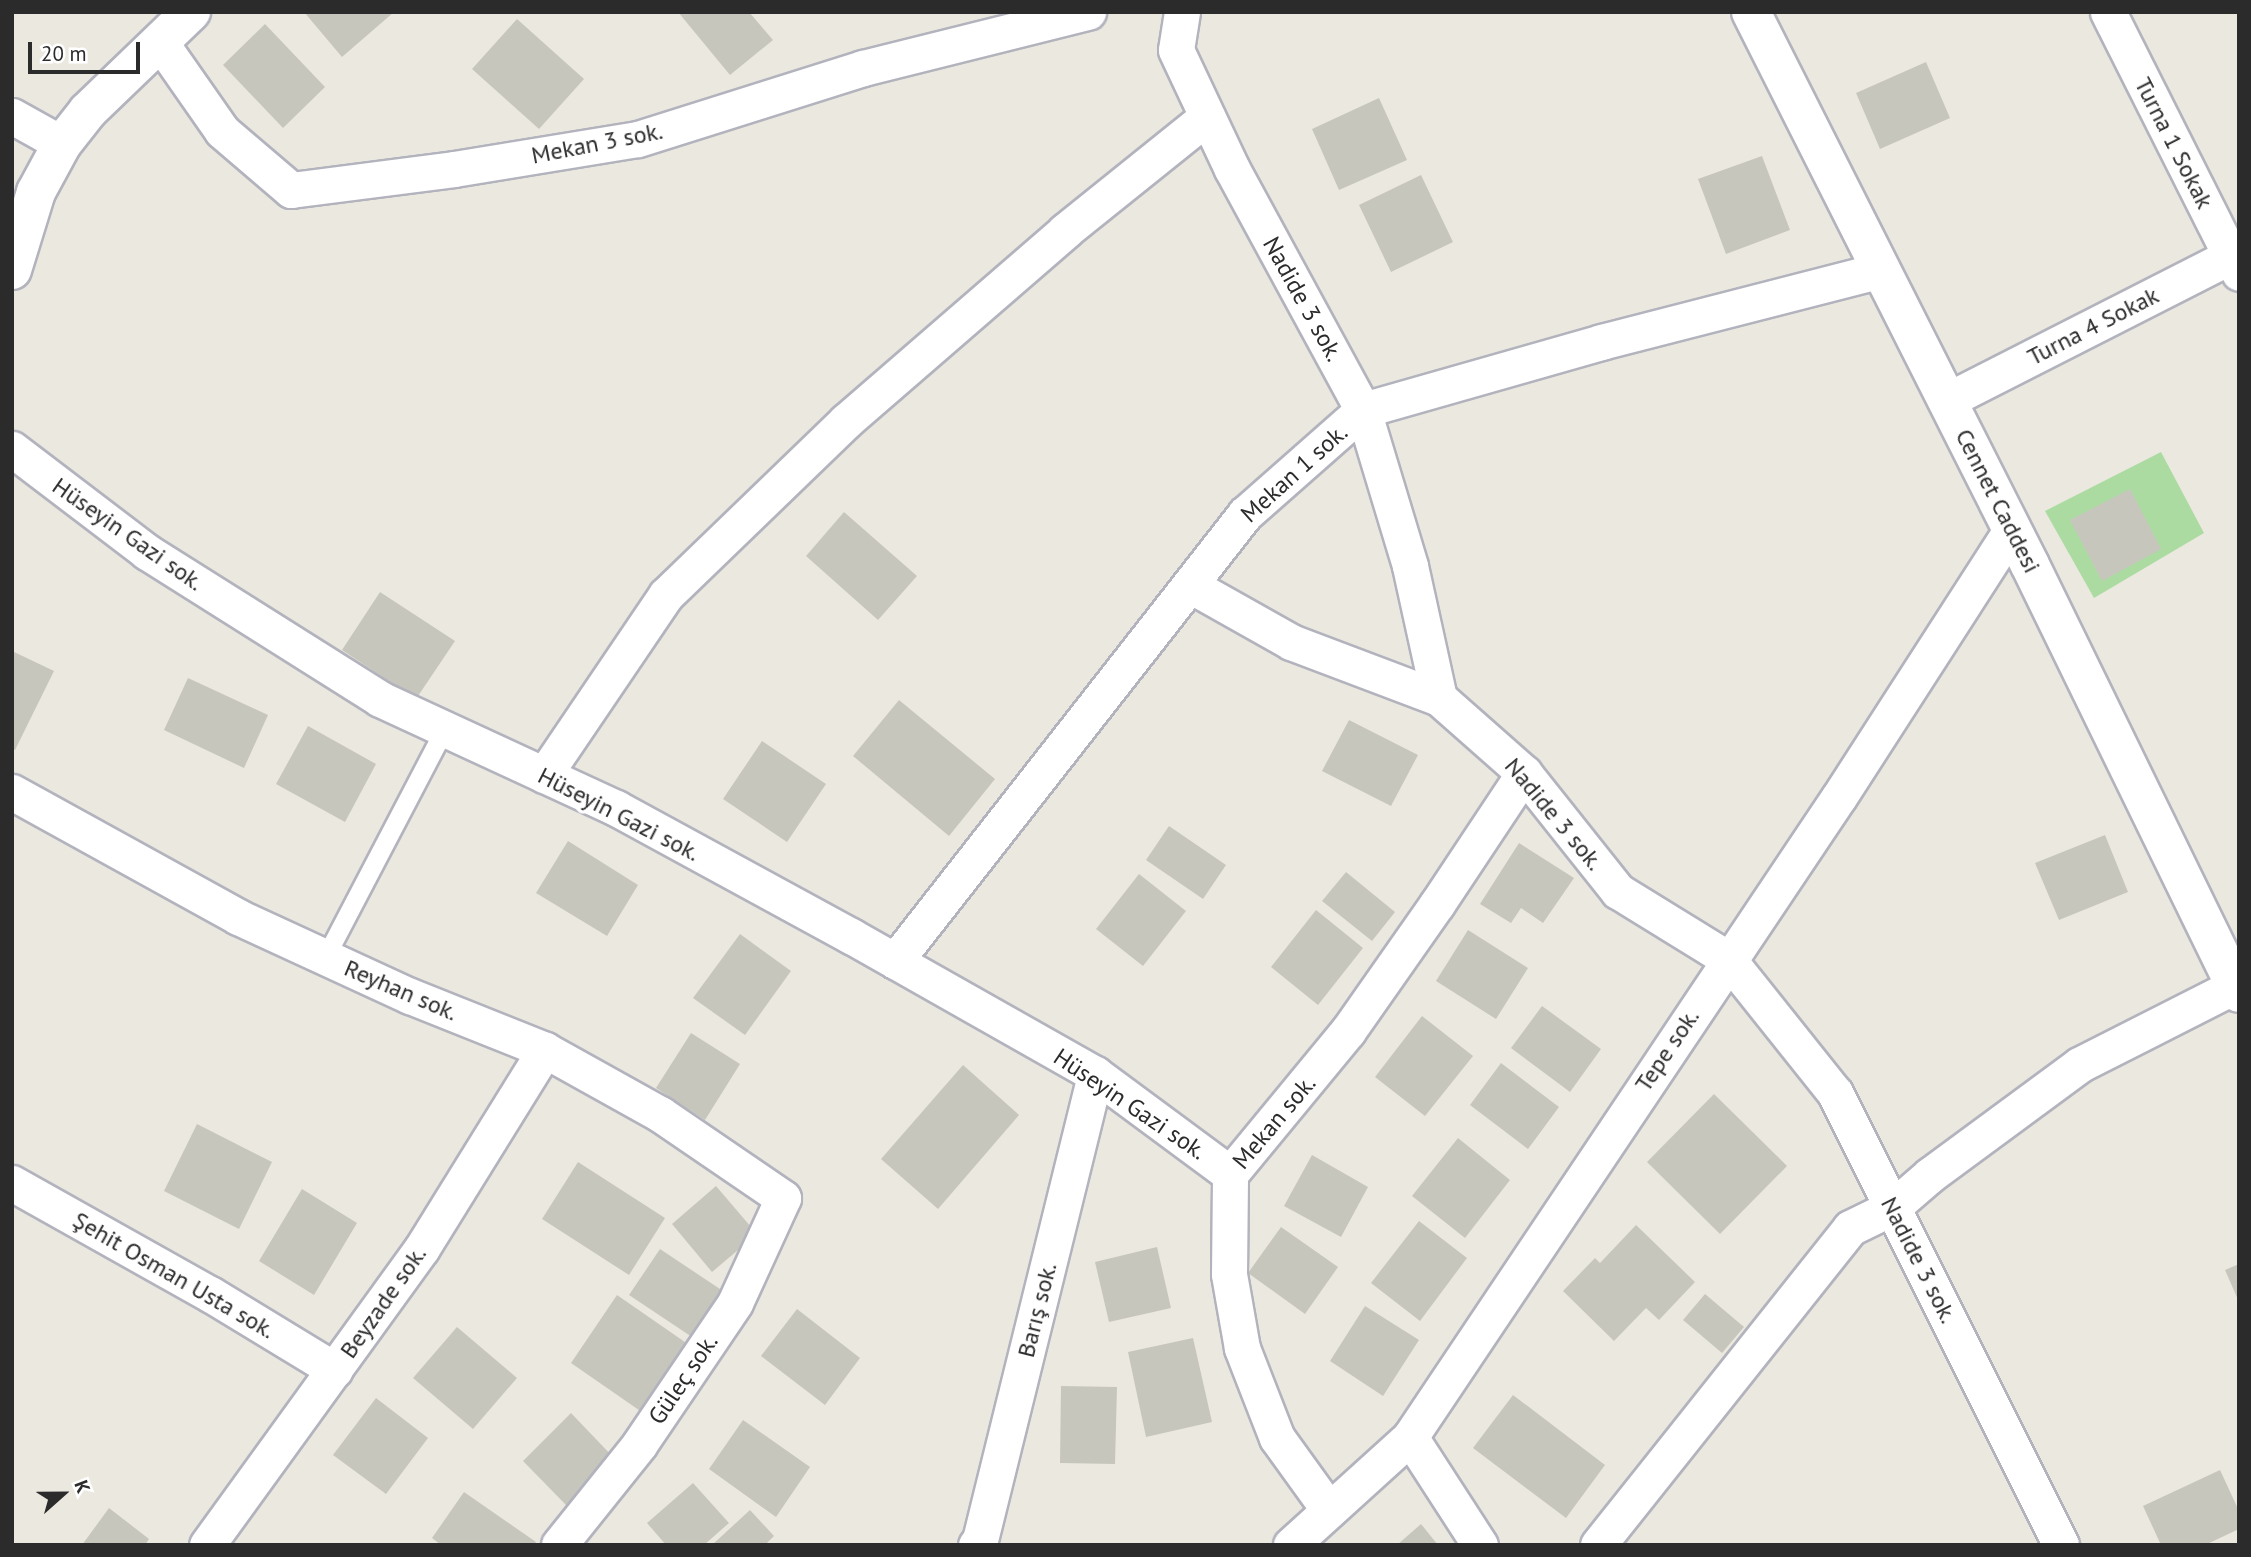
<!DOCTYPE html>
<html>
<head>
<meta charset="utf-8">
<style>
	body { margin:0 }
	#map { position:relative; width:2251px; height:1557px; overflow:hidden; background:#ebe8df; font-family:"PT Sans",sans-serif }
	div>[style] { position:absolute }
	.green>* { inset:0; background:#acdba2 }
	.building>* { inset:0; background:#c7c6bd }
	.roads { filter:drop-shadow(2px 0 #b2b3bd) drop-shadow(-2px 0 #b2b3bd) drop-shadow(0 2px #b2b3bd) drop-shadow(0 -2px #b2b3bd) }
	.service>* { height:18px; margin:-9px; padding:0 9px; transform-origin:9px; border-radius:9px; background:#fff }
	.minor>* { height:35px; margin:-17.5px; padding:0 17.5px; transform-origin:17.5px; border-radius:17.5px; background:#fff }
	.tertiary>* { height:38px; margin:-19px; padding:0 19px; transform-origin:19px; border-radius:19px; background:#fff }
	span { translate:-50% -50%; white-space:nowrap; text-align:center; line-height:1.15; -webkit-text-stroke:7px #fff; paint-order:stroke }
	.street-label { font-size:24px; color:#2b2b2b }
	.frame { position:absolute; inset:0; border:14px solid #2b2b2b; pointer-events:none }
	.north { position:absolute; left:28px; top:1459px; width:70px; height:70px; -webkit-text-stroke:5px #fff; paint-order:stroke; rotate:69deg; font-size:19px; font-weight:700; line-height:28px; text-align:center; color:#2b2b2b }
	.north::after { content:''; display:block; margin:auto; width:24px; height:32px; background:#2b2b2b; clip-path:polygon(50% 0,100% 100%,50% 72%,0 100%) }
	.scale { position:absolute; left:28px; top:42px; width:112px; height:32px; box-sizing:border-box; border:4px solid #2b2b2b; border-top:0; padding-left:9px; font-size:21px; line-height:24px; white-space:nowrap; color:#2b2b2b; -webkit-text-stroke:5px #fff; paint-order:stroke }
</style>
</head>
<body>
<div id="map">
	<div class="green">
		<div style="clip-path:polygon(2161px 452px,2204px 533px,2094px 598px,2045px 511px)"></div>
	</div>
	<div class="building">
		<div style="clip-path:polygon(304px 12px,394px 12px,342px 57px)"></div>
		<div style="clip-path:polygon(678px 12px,749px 12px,773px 40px,730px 75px)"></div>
		<div style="clip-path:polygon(517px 19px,584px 79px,539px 129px,472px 69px)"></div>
		<div style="clip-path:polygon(265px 24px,325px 87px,283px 128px,223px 65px)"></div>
		<div style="clip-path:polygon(1926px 62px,1950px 118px,1880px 149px,1856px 93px)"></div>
		<div style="clip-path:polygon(1379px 98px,1407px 160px,1339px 190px,1312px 129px)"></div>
		<div style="clip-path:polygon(1762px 156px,1790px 230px,1726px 254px,1698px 179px)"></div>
		<div style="clip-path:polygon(1421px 175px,1453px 242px,1391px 272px,1359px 205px)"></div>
		<div style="clip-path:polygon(2130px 489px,2161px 549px,2102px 581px,2070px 520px)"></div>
		<div style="clip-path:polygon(844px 512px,917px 576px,878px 620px,806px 556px)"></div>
		<div style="clip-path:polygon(380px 592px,455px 641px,416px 699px,342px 650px)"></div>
		<div style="clip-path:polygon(12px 651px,54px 671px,15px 750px,12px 749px)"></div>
		<div style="clip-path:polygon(188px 678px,268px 715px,244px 768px,164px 730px)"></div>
		<div style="clip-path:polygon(899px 700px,995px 779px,949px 836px,853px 756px)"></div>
		<div style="clip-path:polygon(1349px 720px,1418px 755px,1391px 806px,1322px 771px)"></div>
		<div style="clip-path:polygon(308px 726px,376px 764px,345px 822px,276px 784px)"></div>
		<div style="clip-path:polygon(762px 741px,826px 784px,787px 842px,723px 799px)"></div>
		<div style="clip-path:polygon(1169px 826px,1226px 865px,1203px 899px,1146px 860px)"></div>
		<div style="clip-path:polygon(2105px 835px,2128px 892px,2059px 920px,2035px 863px)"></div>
		<div style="clip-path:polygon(568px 841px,638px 885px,607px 936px,536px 893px)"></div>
		<div style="clip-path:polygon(1519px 843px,1574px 878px,1543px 923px,1521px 908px,1511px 923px,1480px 904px)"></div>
		<div style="clip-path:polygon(1346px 872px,1395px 912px,1372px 941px,1322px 901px)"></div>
		<div style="clip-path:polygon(1139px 874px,1186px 911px,1143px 966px,1096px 929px)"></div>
		<div style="clip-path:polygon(1316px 910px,1363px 948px,1318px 1005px,1271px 967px)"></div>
		<div style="clip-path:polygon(1468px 930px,1528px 968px,1496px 1019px,1436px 981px)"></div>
		<div style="clip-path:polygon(740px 934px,791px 971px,745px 1035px,693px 998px)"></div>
		<div style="clip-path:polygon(1542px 1006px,1601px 1049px,1570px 1092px,1511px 1048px)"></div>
		<div style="clip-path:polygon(1422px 1016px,1473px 1056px,1425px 1116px,1375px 1077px)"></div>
		<div style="clip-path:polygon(691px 1033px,740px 1064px,705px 1120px,656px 1088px)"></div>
		<div style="clip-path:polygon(1501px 1063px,1559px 1107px,1528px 1149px,1470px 1105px)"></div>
		<div style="clip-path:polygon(963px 1065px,1019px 1115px,938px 1209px,881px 1159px)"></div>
		<div style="clip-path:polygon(1714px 1094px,1787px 1166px,1720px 1234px,1647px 1162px)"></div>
		<div style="clip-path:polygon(197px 1124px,272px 1162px,239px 1229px,164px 1191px)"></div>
		<div style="clip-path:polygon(1458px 1138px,1510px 1180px,1465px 1238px,1412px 1196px)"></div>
		<div style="clip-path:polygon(1312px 1155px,1368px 1187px,1341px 1237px,1284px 1206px)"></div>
		<div style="clip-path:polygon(578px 1162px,665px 1218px,629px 1275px,542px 1219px)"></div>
		<div style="clip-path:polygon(716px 1186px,757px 1234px,712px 1272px,672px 1224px)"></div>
		<div style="clip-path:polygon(302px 1189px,357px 1223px,314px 1295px,259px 1261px)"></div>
		<div style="clip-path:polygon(1419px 1221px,1467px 1258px,1420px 1321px,1371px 1283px)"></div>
		<div style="clip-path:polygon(1636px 1225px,1695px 1282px,1659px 1320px,1646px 1308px,1614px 1341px,1563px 1291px,1595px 1258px,1600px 1263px)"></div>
		<div style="clip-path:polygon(1281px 1227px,1338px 1267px,1305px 1314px,1248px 1273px)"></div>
		<div style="clip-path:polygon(1157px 1247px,1171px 1308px,1109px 1322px,1095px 1262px)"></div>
		<div style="clip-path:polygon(660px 1249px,723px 1291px,692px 1337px,629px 1295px)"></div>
		<div style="clip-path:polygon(2239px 1264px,2239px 1302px,2225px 1270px)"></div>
		<div style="clip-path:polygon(1705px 1294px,1744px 1327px,1722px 1353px,1683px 1320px)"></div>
		<div style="clip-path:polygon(617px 1295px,695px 1349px,649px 1417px,571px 1363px)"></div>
		<div style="clip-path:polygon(1365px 1306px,1419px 1340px,1383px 1396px,1330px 1361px)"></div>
		<div style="clip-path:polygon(797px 1309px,860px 1358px,825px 1405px,761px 1356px)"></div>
		<div style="clip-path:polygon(457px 1327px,517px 1378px,473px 1429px,413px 1378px)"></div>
		<div style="clip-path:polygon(1193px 1338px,1212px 1422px,1146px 1437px,1128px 1352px)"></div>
		<div style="clip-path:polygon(1061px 1386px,1117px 1387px,1115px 1464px,1060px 1463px)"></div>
		<div style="clip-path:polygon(1513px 1395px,1605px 1465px,1566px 1518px,1473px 1448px)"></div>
		<div style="clip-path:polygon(376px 1398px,428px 1438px,386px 1494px,333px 1455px)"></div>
		<div style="clip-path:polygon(571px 1413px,615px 1459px,567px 1506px,523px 1461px)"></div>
		<div style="clip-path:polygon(743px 1420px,810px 1467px,776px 1517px,709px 1469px)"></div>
		<div style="clip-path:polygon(2220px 1470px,2239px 1511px,2239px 1529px,2205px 1545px,2161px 1545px,2143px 1506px)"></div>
		<div style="clip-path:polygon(693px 1483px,729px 1523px,704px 1545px,666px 1545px,647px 1523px)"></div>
		<div style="clip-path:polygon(464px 1492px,536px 1542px,534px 1545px,441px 1545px,432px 1538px)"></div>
		<div style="clip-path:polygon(109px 1508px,149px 1539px,145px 1545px,82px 1545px)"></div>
		<div style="clip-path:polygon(750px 1510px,774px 1536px,765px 1545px,712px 1545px)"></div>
		<div style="clip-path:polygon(1421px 1524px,1438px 1545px,1397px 1545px)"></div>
	</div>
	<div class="roads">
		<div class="service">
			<div style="left:326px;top:957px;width:257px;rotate:-62.4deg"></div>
		</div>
		<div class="minor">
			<div style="left:1182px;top:12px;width:38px;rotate:99deg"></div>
			<div style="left:1176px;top:50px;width:132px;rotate:64.8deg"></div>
			<div style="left:1232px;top:169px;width:274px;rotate:61.5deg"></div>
			<div style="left:1363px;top:410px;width:163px;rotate:73.2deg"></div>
			<div style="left:1410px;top:566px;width:135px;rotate:77.6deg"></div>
			<div style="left:1439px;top:698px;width:113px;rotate:41.4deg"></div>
			<div style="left:1524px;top:773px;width:151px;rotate:51.5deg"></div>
			<div style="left:1618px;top:891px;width:129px;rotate:31.7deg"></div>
			<div style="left:1728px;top:959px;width:171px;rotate:51.4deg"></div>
			<div style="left:1835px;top:1093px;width:505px;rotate:63.43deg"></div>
			<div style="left:2108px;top:12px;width:292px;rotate:63.3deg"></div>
			<div style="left:160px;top:42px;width:108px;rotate:55.1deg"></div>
			<div style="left:222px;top:131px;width:91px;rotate:40.5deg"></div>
			<div style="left:291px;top:190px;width:164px;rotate:-7.3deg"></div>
			<div style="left:454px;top:169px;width:186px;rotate:-9.3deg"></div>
			<div style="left:638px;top:139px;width:236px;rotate:-17.5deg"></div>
			<div style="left:863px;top:68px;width:232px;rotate:-14deg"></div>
			<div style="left:12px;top:116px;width:57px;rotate:29.2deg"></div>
			<div style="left:1948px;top:400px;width:326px;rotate:-27deg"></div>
			<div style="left:12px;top:449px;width:170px;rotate:37.3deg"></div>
			<div style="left:147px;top:552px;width:275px;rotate:32.2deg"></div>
			<div style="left:380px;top:699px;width:260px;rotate:24.8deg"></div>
			<div style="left:616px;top:808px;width:268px;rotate:28.6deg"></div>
			<div style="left:851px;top:936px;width:280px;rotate:29.5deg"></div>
			<div style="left:1095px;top:1074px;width:168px;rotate:36.5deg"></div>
			<div style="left:1190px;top:585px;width:116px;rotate:29.4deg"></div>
			<div style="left:1291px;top:642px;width:158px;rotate:20.7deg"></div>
			<div style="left:544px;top:775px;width:217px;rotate:-55.9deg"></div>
			<div style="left:666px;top:595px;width:250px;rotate:-44deg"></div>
			<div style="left:846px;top:421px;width:290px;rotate:-40.9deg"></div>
			<div style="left:1065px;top:231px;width:182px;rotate:-38.8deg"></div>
			<div style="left:12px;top:792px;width:258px;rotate:28.9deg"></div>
			<div style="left:238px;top:917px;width:189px;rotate:24.7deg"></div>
			<div style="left:410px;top:996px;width:145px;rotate:21.8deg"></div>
			<div style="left:545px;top:1050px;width:132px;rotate:29.1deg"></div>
			<div style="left:660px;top:1114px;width:149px;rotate:34.3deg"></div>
			<div style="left:783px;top:1198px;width:115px;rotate:114.6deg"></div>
			<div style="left:735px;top:1303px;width:171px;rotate:124.1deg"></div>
			<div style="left:639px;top:1445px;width:128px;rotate:128.7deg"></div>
			<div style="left:895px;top:961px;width:568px;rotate:-51.94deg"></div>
			<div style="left:1245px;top:514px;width:157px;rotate:-41.4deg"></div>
			<div style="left:1363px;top:410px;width:248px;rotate:-15.9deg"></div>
			<div style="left:1601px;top:342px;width:289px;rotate:-14.4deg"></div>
			<div style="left:12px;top:1183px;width:227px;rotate:29.3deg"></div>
			<div style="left:210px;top:1294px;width:146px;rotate:31.3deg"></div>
			<div style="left:1410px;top:1437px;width:129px;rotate:57.1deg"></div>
			<div style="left:1329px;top:1510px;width:89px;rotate:-125.8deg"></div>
			<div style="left:1277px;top:1438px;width:97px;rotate:-111.3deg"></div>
			<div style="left:1242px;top:1348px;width:75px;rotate:-100deg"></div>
			<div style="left:1229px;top:1274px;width:100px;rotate:-89.4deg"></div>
			<div style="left:1230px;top:1174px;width:185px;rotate:-50.5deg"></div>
			<div style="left:1348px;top:1031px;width:155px;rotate:-55deg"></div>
			<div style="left:1437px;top:904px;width:157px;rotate:-56.4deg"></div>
			<div style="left:207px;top:1545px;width:367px;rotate:-54.1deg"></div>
			<div style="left:422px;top:1248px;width:233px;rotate:-58.2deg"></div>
			<div style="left:976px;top:1545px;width:6px;rotate:-51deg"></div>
			<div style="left:980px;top:1540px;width:480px;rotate:-76.1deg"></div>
			<div style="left:1291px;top:1545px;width:161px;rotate:-42.2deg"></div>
			<div style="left:1410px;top:1437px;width:770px;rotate:-56.17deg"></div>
			<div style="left:1839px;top:797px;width:319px;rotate:-57.2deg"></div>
			<div style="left:1598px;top:1545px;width:405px;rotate:-51.5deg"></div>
			<div style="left:1850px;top:1228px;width:48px;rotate:-26deg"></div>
			<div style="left:1893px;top:1207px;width:49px;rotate:-40.9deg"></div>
			<div style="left:1930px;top:1175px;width:185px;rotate:-36.4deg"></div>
			<div style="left:2079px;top:1065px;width:179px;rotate:-26.9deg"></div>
		</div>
		<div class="tertiary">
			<div style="left:1751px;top:12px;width:619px;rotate:63.23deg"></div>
			<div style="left:2030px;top:565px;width:476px;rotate:64deg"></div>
			<div style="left:12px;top:270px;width:82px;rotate:-72.9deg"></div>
			<div style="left:36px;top:192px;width:55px;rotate:-61.6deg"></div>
			<div style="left:62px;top:144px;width:42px;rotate:-51.8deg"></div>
			<div style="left:88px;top:111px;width:143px;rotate:-43.9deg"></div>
		</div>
	</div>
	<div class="street-label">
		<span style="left:597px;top:143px;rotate:-11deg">Mekan 3 sok.</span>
		<span style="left:2174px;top:143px;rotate:63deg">Turna 1 Sokak</span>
		<span style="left:1303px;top:299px;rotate:61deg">Nadide 3 sok.</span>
		<span style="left:2093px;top:326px;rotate:-27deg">Turna 4 Sokak</span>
		<span style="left:1294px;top:473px;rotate:-42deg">Mekan 1 sok.</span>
		<span style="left:1998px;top:501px;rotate:63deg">Cennet Caddesi</span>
		<span style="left:128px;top:534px;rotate:35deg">Hüseyin Gazi sok.</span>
		<span style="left:619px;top:814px;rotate:27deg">Hüseyin Gazi sok.</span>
		<span style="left:1554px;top:814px;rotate:50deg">Nadide 3 sok.</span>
		<span style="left:401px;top:990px;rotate:23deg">Reyhan sok.</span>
		<span style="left:1667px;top:1050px;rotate:-56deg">Tepe sok.</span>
		<span style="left:1130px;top:1104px;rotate:34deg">Hüseyin Gazi sok.</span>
		<span style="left:1274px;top:1122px;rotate:-50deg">Mekan sok.</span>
		<span style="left:1919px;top:1260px;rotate:63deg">Nadide 3 sok.</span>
		<span style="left:174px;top:1275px;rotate:30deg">Şehit Osman Usta sok.</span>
		<span style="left:383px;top:1302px;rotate:-55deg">Beyzade sok.</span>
		<span style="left:1037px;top:1310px;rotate:-76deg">Barış sok.</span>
		<span style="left:683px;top:1379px;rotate:-56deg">Güleç sok.</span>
	</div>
	<div class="frame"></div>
	<div class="north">K</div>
	<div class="scale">20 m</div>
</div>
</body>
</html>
